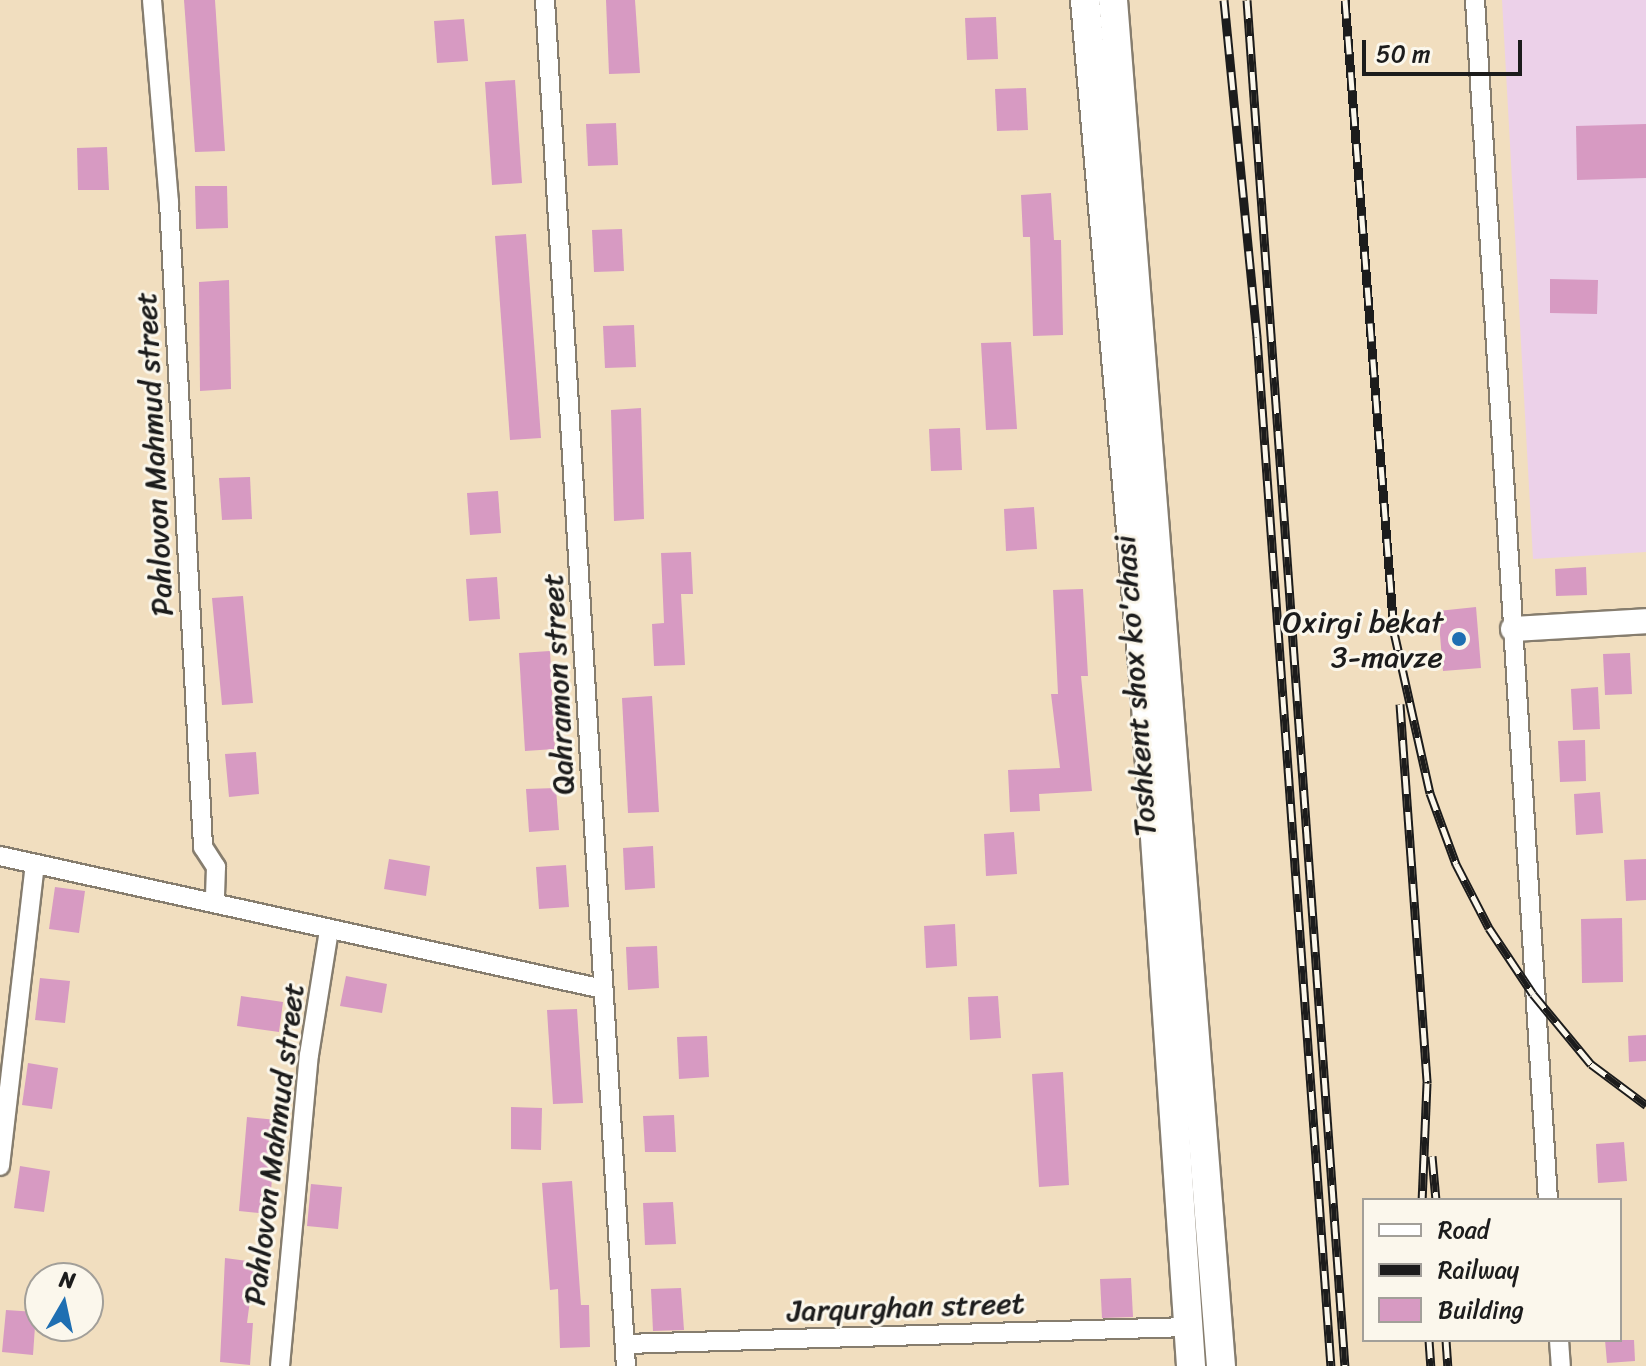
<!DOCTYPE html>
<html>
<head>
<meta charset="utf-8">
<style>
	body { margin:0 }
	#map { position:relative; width:1646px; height:1366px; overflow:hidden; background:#f1debf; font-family:Sriracha,sans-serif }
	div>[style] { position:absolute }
	.built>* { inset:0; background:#ecd1e9 }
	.building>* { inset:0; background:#d79ac2 }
	.roads { filter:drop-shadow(2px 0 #867d6e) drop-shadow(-2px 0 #867d6e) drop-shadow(0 2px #867d6e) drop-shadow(0 -2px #867d6e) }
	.minor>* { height:18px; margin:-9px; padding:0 9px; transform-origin:9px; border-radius:9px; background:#fff }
	.secondary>* { height:24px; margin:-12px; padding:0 12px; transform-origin:12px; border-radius:12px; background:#fff }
	.trunk>* { height:28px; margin:-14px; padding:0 14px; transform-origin:14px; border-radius:14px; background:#fff }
	.rail>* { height:9px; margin-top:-4.5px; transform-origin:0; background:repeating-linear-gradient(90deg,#fbf7ec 0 18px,#1c1c1c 0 36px); box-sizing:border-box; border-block:2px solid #1c1c1c }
	.dots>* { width:22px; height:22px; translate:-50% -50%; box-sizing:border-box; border:4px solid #fbf7ec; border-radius:50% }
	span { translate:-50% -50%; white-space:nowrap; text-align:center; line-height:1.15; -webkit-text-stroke:6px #fbf7ec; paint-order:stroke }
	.street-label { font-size:30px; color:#1c1c1c }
	.poi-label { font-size:30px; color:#1c1c1c }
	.right { translate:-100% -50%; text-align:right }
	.legend { position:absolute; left:1362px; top:1198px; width:260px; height:144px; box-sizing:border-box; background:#fbf7ec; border:2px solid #a29f99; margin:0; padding:10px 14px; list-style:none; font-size:24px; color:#1c1c1c }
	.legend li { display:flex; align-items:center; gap:16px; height:40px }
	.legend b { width:40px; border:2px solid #a29f99 }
	.north { position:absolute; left:24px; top:1262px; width:80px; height:80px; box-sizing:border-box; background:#fbf7ec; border:2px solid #a29f99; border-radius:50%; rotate:9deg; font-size:22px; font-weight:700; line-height:32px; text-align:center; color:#1c1c1c }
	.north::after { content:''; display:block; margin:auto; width:28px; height:36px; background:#1f6fb2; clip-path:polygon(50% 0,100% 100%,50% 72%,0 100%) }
	.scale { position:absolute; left:1362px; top:40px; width:160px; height:36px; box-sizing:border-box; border:4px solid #1c1c1c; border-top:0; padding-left:10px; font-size:24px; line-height:28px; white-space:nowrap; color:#1c1c1c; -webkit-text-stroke:6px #fbf7ec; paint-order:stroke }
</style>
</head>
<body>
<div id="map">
	<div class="built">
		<div style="clip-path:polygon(1502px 0,1646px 0,1646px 552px,1533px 559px)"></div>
	</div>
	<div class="building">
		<div style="clip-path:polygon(184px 0,215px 0,225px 151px,195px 152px)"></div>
		<div style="clip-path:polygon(606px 0,635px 0,640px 73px,609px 74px)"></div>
		<div style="clip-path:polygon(996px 17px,998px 59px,967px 60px,965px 18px)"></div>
		<div style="clip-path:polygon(464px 19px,468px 61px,437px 63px,434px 21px)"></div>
		<div style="clip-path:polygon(515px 80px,522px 183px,492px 185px,485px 82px)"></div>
		<div style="clip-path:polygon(1026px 88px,1028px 130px,997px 131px,995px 89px)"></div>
		<div style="clip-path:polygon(616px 123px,618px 165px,588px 166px,586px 124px)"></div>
		<div style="clip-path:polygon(1646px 124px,1646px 178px,1577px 180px,1576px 126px)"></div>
		<div style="clip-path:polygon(107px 147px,109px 190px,78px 190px,77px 148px)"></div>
		<div style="clip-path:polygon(195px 186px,227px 186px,228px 228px,196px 229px)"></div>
		<div style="clip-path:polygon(1051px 193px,1054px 240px,1061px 240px,1063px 335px,1033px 336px,1030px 237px,1023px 237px,1021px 195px)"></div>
		<div style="clip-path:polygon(622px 229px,624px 271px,594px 272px,592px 230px)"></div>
		<div style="clip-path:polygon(526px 234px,541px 438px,510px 440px,495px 236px)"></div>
		<div style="clip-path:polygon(1550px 279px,1598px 280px,1597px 314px,1550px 313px)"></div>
		<div style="clip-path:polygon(229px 280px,231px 389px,200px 391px,199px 282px)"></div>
		<div style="clip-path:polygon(634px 325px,636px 367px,605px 368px,603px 326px)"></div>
		<div style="clip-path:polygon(1011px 342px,1017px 429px,986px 430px,981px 343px)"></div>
		<div style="clip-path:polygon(641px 408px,644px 519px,614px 521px,611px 410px)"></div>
		<div style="clip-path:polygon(960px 428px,962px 470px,931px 471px,929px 429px)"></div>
		<div style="clip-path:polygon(250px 477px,252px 519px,222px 520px,219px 478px)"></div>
		<div style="clip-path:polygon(498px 491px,501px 533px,470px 535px,467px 493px)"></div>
		<div style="clip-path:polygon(1034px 507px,1037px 549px,1006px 551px,1004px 509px)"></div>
		<div style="clip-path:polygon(691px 552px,693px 594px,681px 594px,685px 665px,654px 666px,652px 624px,664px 623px,661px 553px)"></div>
		<div style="clip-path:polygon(1586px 567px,1587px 595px,1556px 596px,1555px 569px)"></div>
		<div style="clip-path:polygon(497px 577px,500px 619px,469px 621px,466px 579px)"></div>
		<div style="clip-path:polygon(1083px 589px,1088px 676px,1081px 676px,1092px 791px,1039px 794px,1040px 811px,1010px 812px,1008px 770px,1060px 768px,1051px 694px,1058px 694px,1053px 590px)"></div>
		<div style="clip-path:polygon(243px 596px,253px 703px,222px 705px,212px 598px)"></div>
		<div style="clip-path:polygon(1476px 607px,1481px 668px,1443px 671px,1438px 611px)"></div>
		<div style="clip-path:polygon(550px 651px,555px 749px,525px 751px,519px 653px)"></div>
		<div style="clip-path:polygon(1630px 653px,1632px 694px,1605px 695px,1603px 654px)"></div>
		<div style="clip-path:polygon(1598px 687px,1600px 729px,1573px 730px,1571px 689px)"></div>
		<div style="clip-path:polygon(652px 696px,659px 812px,628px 813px,622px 698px)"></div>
		<div style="clip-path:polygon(1585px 740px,1586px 781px,1560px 782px,1558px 741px)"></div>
		<div style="clip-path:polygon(256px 752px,259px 794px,229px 797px,225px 754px)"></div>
		<div style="clip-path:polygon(556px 788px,559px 830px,529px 832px,526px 789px)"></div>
		<div style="clip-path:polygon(1600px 792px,1603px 833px,1576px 835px,1574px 794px)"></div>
		<div style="clip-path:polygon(1014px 832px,1017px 874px,986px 876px,984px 834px)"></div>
		<div style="clip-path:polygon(653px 846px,655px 888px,625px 890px,623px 848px)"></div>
		<div style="clip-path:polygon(389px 859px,430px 866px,426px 896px,384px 889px)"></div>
		<div style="clip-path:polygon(1646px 859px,1646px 900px,1626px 901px,1624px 860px)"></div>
		<div style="clip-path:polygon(566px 865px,569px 907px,539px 909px,536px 867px)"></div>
		<div style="clip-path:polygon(55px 887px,85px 891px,79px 933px,49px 929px)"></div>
		<div style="clip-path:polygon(1622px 918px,1623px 982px,1582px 983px,1581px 919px)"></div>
		<div style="clip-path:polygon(955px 924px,957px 966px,926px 968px,924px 926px)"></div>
		<div style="clip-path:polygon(657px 946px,659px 988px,628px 990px,626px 947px)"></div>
		<div style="clip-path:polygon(346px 976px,387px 984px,382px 1013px,340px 1006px)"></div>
		<div style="clip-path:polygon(40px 978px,70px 981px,65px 1023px,35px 1020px)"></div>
		<div style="clip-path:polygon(241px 996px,283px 1002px,279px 1032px,237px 1026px)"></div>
		<div style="clip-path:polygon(998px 996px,1001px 1038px,970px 1040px,968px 997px)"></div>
		<div style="clip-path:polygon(577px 1009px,583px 1103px,553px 1104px,547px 1010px)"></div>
		<div style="clip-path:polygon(1646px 1035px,1646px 1061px,1629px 1062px,1628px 1036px)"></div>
		<div style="clip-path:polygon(707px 1036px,709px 1077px,679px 1079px,677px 1037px)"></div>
		<div style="clip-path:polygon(28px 1063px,58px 1068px,52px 1109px,22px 1105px)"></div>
		<div style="clip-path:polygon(1063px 1072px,1069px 1185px,1039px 1187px,1032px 1074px)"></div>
		<div style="clip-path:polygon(511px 1107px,542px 1108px,541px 1150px,511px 1149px)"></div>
		<div style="clip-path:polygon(674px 1115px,676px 1152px,645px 1152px,643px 1116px)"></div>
		<div style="clip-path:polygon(247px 1117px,277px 1120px,269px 1214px,239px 1211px)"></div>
		<div style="clip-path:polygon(1624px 1142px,1627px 1181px,1598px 1183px,1596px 1144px)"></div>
		<div style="clip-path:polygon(20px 1166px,50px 1171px,44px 1212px,14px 1208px)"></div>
		<div style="clip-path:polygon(572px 1181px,581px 1305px,589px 1305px,590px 1347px,560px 1348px,558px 1289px,550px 1290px,542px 1183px)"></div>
		<div style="clip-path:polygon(311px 1184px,342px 1187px,338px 1229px,307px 1226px)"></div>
		<div style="clip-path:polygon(673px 1202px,676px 1244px,645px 1245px,643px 1203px)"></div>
		<div style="clip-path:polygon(225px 1258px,255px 1262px,247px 1323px,253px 1323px,250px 1365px,220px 1362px)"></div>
		<div style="clip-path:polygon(1131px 1278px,1133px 1317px,1102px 1318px,1100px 1279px)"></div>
		<div style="clip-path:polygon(681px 1288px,684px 1330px,653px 1331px,651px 1289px)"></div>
		<div style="clip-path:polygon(6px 1310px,36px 1312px,33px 1355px,2px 1352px)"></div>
		<div style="clip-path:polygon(1605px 1340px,1634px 1340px,1635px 1361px,1607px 1363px)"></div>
	</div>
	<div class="roads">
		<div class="minor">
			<div style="left:152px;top:0;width:203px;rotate:85.2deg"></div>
			<div style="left:169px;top:202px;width:646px;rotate:86.98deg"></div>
			<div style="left:203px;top:847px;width:24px;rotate:57deg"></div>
			<div style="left:216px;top:867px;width:34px;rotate:92deg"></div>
			<div style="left:545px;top:0;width:1368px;rotate:86.61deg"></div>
			<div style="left:1475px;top:0;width:1202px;rotate:86.52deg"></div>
			<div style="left:0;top:856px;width:617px;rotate:12.44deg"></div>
			<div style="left:0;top:1166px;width:304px;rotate:-83.4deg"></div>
			<div style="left:1559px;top:1340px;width:26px;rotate:86deg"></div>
			<div style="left:625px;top:1344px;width:563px;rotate:-1.73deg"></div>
			<div style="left:280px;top:1366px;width:312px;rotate:-84.7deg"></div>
			<div style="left:309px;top:1055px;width:127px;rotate:-80.9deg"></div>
		</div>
		<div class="secondary">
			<div style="left:1513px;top:629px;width:133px;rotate:-3.4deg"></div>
		</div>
		<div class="trunk">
			<div style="left:1085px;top:0;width:694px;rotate:85.04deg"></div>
			<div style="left:1145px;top:691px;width:677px;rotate:86.1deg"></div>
			<div style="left:1113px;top:0;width:1370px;rotate:85.48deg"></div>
		</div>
	</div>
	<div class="rail">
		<div style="left:1224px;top:0;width:339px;rotate:84.4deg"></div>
		<div style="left:1257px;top:337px;width:1032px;rotate:85.89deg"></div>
		<div style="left:1247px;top:0;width:1370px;rotate:85.9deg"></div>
		<div style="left:1345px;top:0;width:634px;rotate:85.57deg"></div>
		<div style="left:1394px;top:632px;width:165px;rotate:77.4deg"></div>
		<div style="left:1430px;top:793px;width:76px;rotate:69.9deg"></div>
		<div style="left:1456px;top:864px;width:72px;rotate:62.7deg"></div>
		<div style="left:1489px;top:928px;width:79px;rotate:56.3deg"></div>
		<div style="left:1533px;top:994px;width:91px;rotate:50.4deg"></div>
		<div style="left:1591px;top:1064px;width:69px;rotate:36.7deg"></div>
		<div style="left:1400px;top:704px;width:380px;rotate:85.9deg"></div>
		<div style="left:1427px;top:1083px;width:117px;rotate:92.4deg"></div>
		<div style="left:1432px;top:1156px;width:44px;rotate:84.8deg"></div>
		<div style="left:1429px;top:1340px;width:26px;rotate:86deg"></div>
		<div style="left:1446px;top:1340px;width:26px;rotate:86deg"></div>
	</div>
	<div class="dots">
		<div style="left:1459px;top:639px;background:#1f6fb2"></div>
	</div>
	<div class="street-label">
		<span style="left:154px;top:454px;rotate:-93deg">Pahlovon Mahmud street</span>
		<span style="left:558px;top:684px;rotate:-93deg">Qahramon street</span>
		<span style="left:1135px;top:686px;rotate:-94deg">Toshkent shox ko'chasi</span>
		<span style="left:274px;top:1144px;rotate:-83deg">Pahlovon Mahmud street</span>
		<span style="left:906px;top:1307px;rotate:-2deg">Jarqurghan street</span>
	</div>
	<div class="poi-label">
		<span class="right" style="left:1443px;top:639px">Oxirgi bekat<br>3-mavze</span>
	</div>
	<ul class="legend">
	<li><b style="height:10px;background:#fff"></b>Road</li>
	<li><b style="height:10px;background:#1c1c1c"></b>Railway</li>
	<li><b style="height:22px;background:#d79ac2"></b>Building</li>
	</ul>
	<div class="north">N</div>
	<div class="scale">50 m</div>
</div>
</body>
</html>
